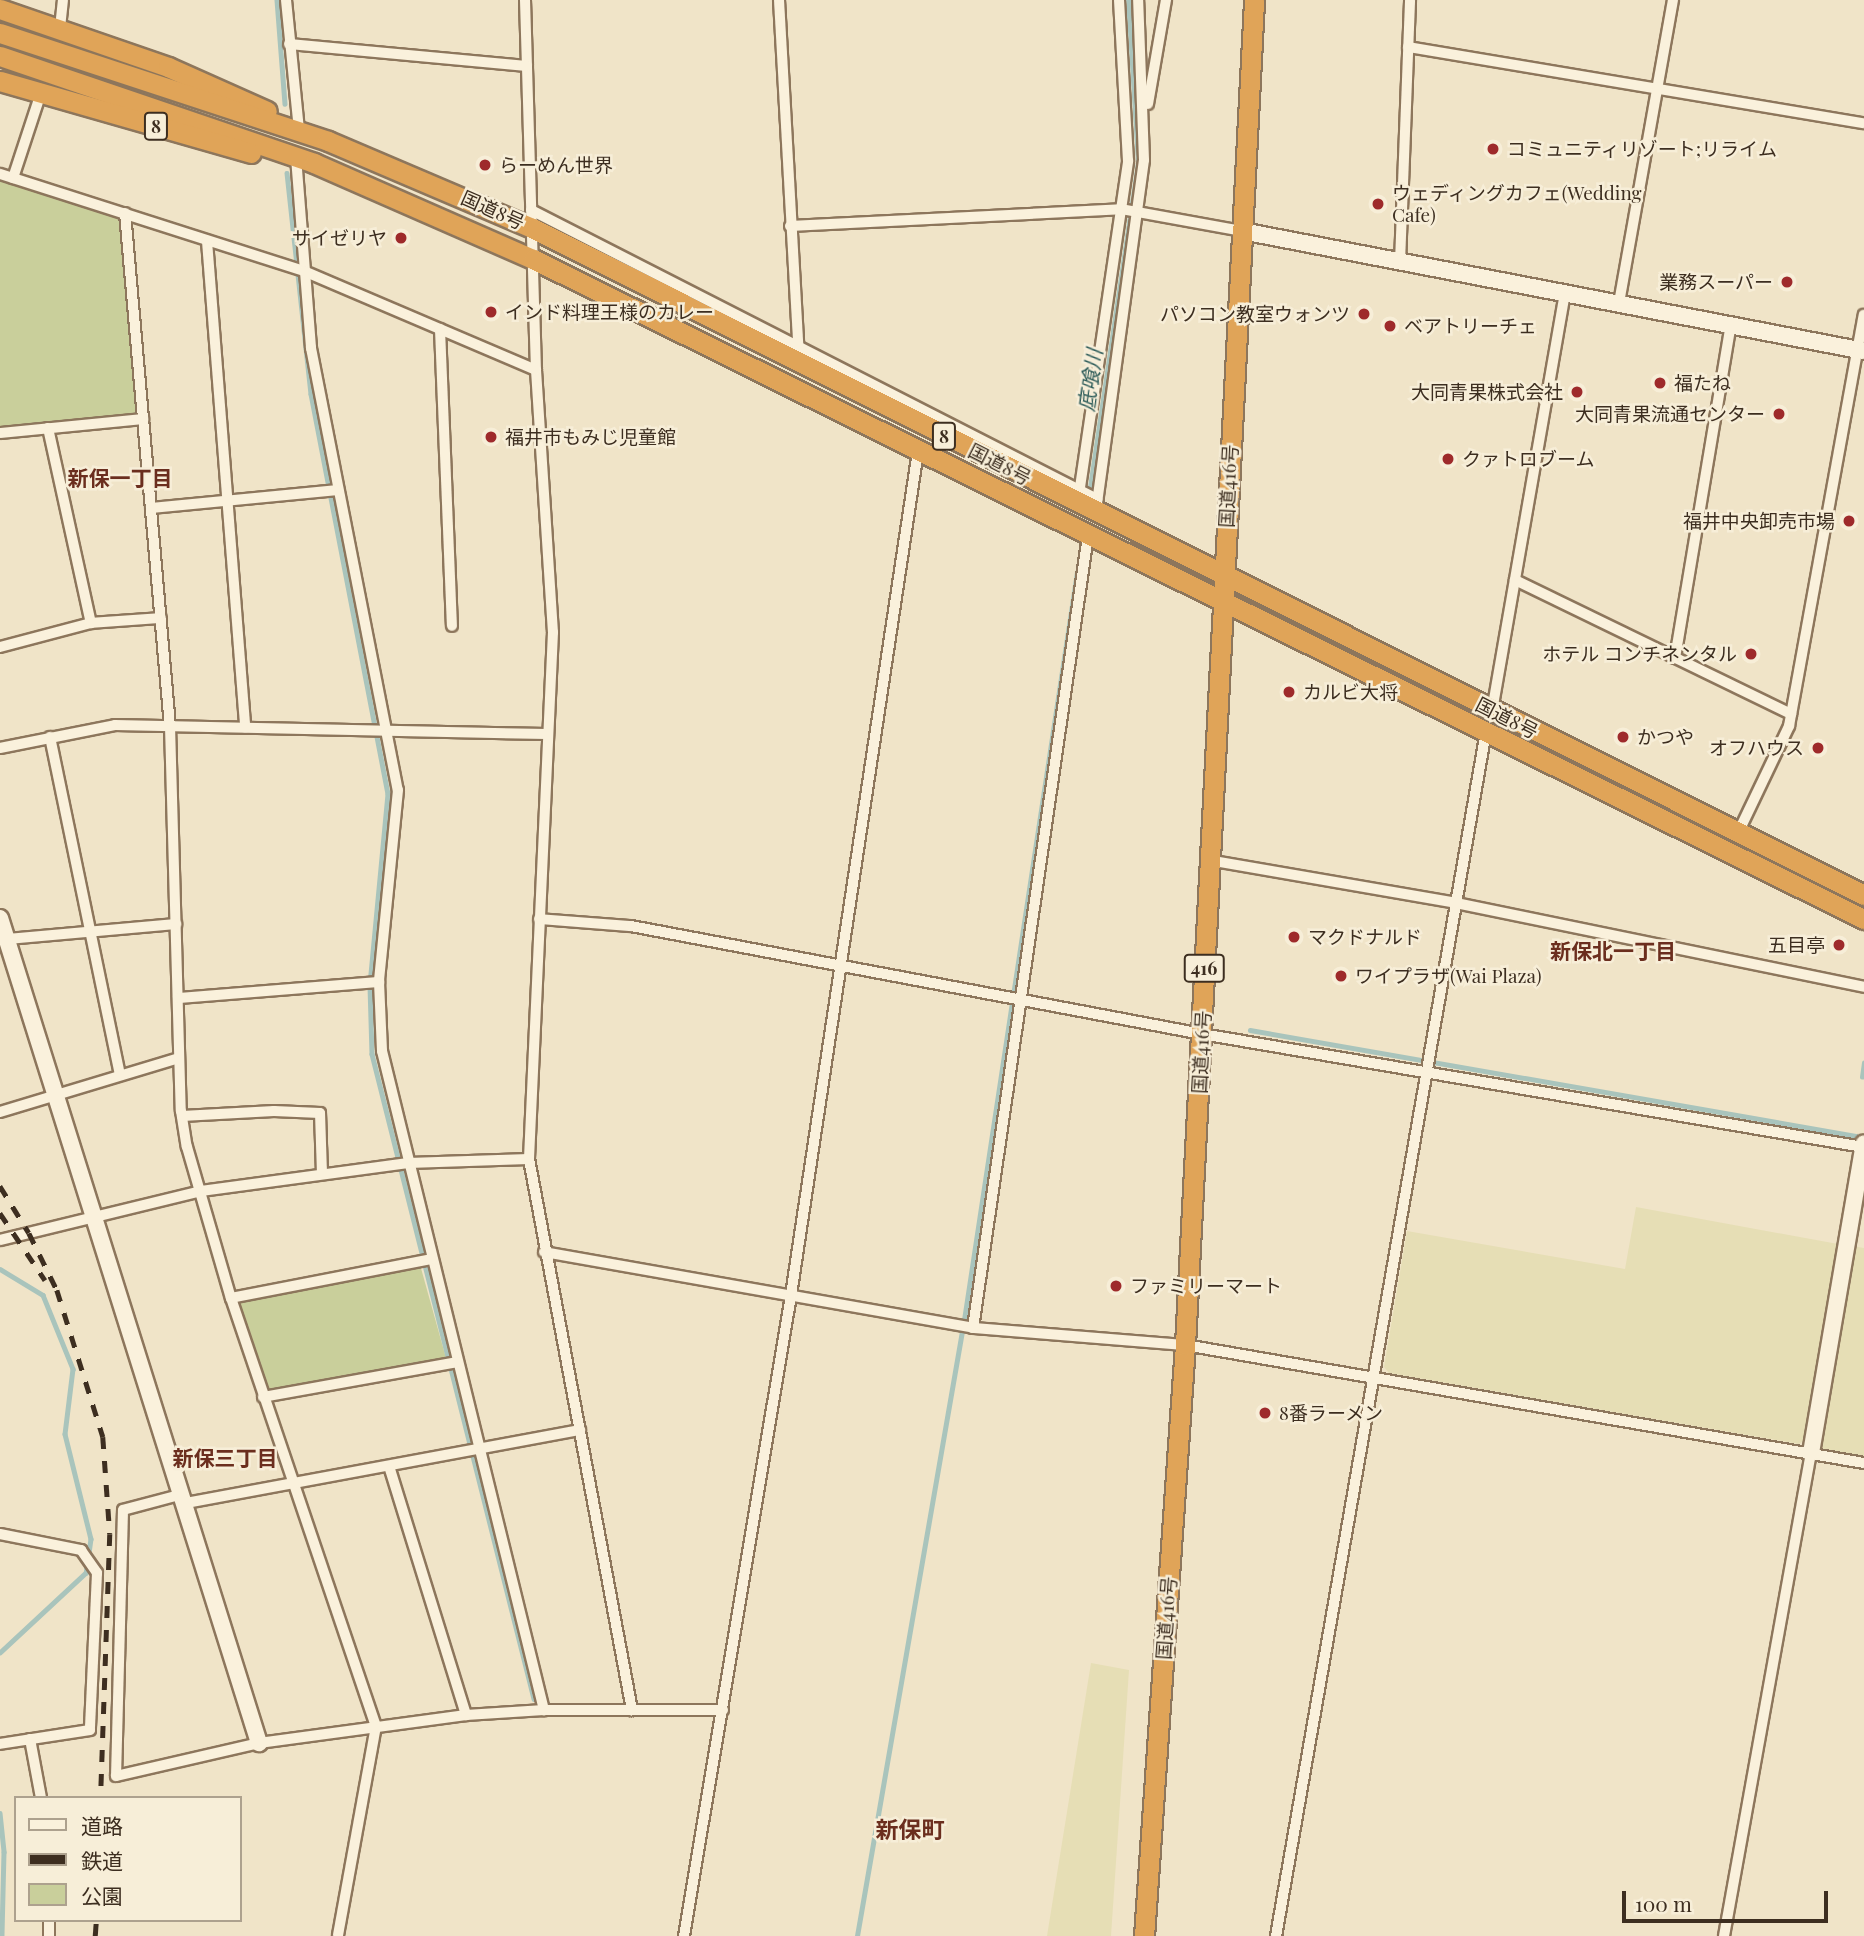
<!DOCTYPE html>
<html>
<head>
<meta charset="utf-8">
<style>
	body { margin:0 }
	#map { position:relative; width:1864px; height:1936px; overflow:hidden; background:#f0e4c8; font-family:"Playfair Display","Noto Sans JP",serif }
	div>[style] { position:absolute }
	.farmland>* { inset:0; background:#e6deb5 }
	.green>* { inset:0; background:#c9cf9b }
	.stream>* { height:4.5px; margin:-2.25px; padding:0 2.25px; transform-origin:2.25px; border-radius:2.25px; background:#a9c4bc }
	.roads { filter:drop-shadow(2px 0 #8d765c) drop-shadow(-2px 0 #8d765c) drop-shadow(0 2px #8d765c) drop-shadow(0 -2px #8d765c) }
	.street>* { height:10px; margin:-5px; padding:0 5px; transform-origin:5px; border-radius:5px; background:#faf1dc }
	.secondary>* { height:16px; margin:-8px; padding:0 8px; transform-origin:8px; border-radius:8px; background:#faf1dc }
	.highway>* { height:19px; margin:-9.5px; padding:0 9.5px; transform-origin:9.5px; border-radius:9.5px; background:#e0a458 }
	.rail>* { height:4.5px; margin-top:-2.25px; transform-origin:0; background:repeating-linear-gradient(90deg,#3d2e20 0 12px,transparent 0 24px) }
	.dots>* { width:19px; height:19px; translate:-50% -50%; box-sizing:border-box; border:4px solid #f7eed8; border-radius:50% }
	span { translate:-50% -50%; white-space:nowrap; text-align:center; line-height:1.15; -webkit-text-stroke:5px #f7eed8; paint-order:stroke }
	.shield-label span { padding:2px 5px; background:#f7eed8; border:2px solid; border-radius:5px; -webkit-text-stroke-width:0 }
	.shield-label { font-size:18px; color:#3d2e20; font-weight:700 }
	.poi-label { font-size:19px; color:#3d2e20 }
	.left { translate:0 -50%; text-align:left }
	.right { translate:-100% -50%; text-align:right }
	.street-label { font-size:19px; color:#3d2e20 }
	.water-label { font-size:21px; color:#2f5d5a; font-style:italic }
	.neighbourhood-label { font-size:21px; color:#6b2e1e; font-weight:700 }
	.quarter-label { font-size:23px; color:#6b2e1e; font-weight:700 }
	.legend { position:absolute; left:14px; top:1796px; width:228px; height:126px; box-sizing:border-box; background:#f7eed8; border:2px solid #ada18e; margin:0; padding:9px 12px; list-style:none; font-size:21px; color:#3d2e20 }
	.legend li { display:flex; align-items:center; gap:14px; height:35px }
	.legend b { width:35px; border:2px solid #ada18e }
	.scale { position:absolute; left:1622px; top:1891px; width:206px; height:32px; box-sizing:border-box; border:4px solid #3d2e20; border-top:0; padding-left:9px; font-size:21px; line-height:24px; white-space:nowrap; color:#3d2e20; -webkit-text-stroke:5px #f7eed8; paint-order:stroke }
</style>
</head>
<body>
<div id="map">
	<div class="farmland">
		<div style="clip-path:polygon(1636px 1207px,1838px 1244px,1804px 1440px,1799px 1444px,1389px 1373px,1384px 1367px,1407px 1231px,1625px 1269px)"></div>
		<div style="clip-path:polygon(1852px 1246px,1864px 1248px,1864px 1457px,1822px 1450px,1819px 1444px)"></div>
		<div style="clip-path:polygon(1091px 1663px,1129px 1670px,1111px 1936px,1047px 1936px)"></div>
	</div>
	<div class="green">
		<div style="clip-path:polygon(0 174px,125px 213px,143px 419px,0 433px)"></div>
		<div style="clip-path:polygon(419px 1261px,446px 1358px,263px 1397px,232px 1302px)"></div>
	</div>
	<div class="stream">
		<div style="left:277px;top:0;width:104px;rotate:85.6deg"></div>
		<div style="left:287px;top:173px;width:222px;rotate:83.8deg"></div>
		<div style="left:311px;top:394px;width:407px;rotate:79.1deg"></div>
		<div style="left:388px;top:794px;width:193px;rotate:95.4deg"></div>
		<div style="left:370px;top:986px;width:68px;rotate:88.3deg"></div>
		<div style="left:372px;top:1054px;width:665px;rotate:75.9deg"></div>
		<div style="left:1089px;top:494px;width:336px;rotate:-81.6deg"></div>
		<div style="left:1138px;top:162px;width:162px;rotate:-93.5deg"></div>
		<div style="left:1250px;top:1030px;width:616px;rotate:9.91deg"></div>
		<div style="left:1862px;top:1077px;width:14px;rotate:-82deg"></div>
		<div style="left:0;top:1269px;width:50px;rotate:31.2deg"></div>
		<div style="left:43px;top:1295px;width:80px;rotate:67.9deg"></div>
		<div style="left:73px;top:1369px;width:65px;rotate:97deg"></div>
		<div style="left:65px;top:1434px;width:108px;rotate:76.1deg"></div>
		<div style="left:91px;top:1539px;width:34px;rotate:98deg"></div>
		<div style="left:86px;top:1573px;width:117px;rotate:137.1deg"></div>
		<div style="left:0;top:1813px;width:39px;rotate:84deg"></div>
		<div style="left:4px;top:1852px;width:84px;rotate:91.4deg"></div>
		<div style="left:857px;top:1936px;width:625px;rotate:-80.15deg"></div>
		<div style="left:964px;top:1320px;width:756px;rotate:-81.41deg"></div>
	</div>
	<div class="roads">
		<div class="street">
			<div style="left:286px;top:0;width:132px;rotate:84.3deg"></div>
			<div style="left:525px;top:0;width:370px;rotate:88.3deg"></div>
			<div style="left:536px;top:370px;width:263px;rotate:86.3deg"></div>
			<div style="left:553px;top:632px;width:528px;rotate:92.61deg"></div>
			<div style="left:529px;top:1159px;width:561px;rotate:79.41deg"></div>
			<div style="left:779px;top:0;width:346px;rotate:86.8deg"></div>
			<div style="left:60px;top:28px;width:28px;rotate:-84deg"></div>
			<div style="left:289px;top:44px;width:239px;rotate:5.3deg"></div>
			<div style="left:1408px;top:47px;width:462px;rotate:9.5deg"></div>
			<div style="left:1148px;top:104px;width:106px;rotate:-80.2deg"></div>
			<div style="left:296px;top:157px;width:192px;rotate:85.5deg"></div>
			<div style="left:311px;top:348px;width:450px;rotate:78.9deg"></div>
			<div style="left:398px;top:790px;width:193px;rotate:95.7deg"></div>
			<div style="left:379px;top:982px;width:69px;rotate:87.5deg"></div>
			<div style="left:382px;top:1051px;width:679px;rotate:76.19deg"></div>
			<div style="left:0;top:174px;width:319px;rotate:17.7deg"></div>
			<div style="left:304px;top:271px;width:252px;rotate:23.1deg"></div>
			<div style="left:13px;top:178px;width:89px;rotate:-71.8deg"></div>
			<div style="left:531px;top:210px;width:636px;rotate:27.05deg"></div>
			<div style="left:125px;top:213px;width:515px;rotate:84.99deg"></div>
			<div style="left:170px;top:726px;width:385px;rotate:88.4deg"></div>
			<div style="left:181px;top:1111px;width:36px;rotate:81deg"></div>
			<div style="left:187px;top:1147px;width:157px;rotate:73.8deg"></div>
			<div style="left:231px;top:1298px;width:452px;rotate:71.3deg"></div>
			<div style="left:376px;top:1726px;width:213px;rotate:100.3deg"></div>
			<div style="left:790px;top:226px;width:331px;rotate:-2.9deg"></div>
			<div style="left:1121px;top:209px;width:123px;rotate:10.3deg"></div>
			<div style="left:207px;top:241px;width:488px;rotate:85.5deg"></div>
			<div style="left:1400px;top:262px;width:262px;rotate:-87.8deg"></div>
			<div style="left:1619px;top:303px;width:308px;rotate:-79.9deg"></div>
			<div style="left:440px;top:329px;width:297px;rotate:87.7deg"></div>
			<div style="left:48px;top:428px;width:200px;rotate:77.6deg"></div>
			<div style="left:0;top:433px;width:144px;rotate:-5.6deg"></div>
			<div style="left:1079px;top:494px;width:337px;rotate:-81.6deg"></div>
			<div style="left:1128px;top:161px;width:161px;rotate:-93.2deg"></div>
			<div style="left:1097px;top:503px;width:346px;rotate:-82.2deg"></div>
			<div style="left:1144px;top:160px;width:160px;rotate:-92.1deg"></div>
			<div style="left:151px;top:508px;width:188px;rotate:-5.5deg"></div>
			<div style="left:1515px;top:580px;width:307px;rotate:25.9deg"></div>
			<div style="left:0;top:647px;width:94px;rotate:-14.8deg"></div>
			<div style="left:91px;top:623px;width:70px;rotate:-4.1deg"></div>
			<div style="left:1675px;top:658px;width:338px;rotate:-80.5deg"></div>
			<div style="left:1492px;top:711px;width:424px;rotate:-80.1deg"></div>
			<div style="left:50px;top:737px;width:345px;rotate:78.3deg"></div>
			<div style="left:0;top:748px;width:117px;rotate:-11.3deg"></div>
			<div style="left:115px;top:725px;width:432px;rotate:1.2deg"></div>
			<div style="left:1738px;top:833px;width:119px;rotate:-64.5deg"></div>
			<div style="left:1789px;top:726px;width:418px;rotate:-79.7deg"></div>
			<div style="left:1208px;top:860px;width:252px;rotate:9.8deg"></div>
			<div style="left:1456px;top:903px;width:417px;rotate:11.6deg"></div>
			<div style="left:539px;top:919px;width:92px;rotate:4.4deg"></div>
			<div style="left:631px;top:926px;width:581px;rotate:10.71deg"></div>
			<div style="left:1202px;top:1034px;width:671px;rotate:9.7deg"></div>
			<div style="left:7px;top:939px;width:170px;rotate:-5.1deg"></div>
			<div style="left:178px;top:998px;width:202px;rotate:-4.6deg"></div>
			<div style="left:0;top:1112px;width:187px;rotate:-16.8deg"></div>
			<div style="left:182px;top:1116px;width:92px;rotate:-3.1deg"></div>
			<div style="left:274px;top:1111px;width:46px;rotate:2.5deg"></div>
			<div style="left:320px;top:1113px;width:61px;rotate:88.1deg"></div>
			<div style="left:0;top:1240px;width:207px;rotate:-13.7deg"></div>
			<div style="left:201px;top:1191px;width:209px;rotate:-7.7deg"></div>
			<div style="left:408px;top:1163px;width:121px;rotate:-1.9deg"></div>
			<div style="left:544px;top:1252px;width:436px;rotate:10deg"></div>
			<div style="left:973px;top:1328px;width:213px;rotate:4.6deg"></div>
			<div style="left:1185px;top:1345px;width:689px;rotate:9.86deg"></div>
			<div style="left:231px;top:1298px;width:204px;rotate:-11deg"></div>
			<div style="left:973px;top:1328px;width:800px;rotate:-81.74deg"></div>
			<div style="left:263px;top:1397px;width:197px;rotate:-10.2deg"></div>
			<div style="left:389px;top:1466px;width:261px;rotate:72.8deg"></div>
			<div style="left:183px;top:1494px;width:62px;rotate:165.1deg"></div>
			<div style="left:123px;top:1510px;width:266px;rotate:91.5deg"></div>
			<div style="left:116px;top:1776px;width:147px;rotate:-13deg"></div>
			<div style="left:259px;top:1743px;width:209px;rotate:-7.7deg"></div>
			<div style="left:466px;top:1715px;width:78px;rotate:-3.7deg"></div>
			<div style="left:544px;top:1710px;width:179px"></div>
			<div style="left:186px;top:1503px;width:401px;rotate:-10.5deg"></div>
			<div style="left:0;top:1534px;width:83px;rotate:11.2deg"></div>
			<div style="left:81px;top:1550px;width:28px;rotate:55deg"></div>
			<div style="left:97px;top:1573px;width:157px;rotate:92.6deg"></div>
			<div style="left:90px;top:1730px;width:91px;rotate:171.2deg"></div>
			<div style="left:30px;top:1739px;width:60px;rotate:79.4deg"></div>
			<div style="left:49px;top:1936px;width:16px;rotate:-90deg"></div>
			<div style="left:684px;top:1936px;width:650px;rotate:-80.52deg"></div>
			<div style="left:791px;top:1295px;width:854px;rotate:-81.44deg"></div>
			<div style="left:1276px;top:1936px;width:1223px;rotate:-80.11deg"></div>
			<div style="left:1724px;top:1936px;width:491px;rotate:-79.8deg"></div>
		</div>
		<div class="secondary">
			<div style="left:1242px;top:231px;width:633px;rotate:10.92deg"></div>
			<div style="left:0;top:918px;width:865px;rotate:72.57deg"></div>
			<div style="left:1811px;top:1453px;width:314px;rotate:-80.3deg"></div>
		</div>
		<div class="highway">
			<div style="left:0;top:9px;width:178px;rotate:19deg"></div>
			<div style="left:168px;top:67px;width:108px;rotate:24deg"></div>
			<div style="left:0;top:33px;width:345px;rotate:18.2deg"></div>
			<div style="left:328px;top:141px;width:222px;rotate:23.1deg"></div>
			<div style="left:532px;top:228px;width:1490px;rotate:26.6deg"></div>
			<div style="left:0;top:56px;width:332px;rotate:18.8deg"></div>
			<div style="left:314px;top:163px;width:239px;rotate:23.7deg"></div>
			<div style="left:533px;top:259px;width:1486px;rotate:26.38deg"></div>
			<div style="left:0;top:81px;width:261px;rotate:16deg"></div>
			<div style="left:1144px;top:1936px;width:592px;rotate:-86.03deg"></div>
			<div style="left:1185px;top:1345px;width:1347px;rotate:-87.06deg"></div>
		</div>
	</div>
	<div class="rail">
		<div style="left:0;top:1186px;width:55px;rotate:58.3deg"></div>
		<div style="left:29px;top:1233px;width:64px;rotate:63.8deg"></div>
		<div style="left:57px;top:1290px;width:154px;rotate:72.6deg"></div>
		<div style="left:103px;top:1437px;width:97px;rotate:85.9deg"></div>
		<div style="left:110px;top:1534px;width:264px;rotate:92deg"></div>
		<div style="left:0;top:1213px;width:81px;rotate:56.1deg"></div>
		<div style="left:95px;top:1936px;width:16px;rotate:-86deg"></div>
	</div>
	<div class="dots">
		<div style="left:1493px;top:149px;background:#9e2a2b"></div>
		<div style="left:485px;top:165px;background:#9e2a2b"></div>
		<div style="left:1378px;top:204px;background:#9e2a2b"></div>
		<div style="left:401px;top:238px;background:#9e2a2b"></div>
		<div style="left:1787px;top:282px;background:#9e2a2b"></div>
		<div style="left:491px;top:312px;background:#9e2a2b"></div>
		<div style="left:1364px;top:314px;background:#9e2a2b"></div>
		<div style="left:1390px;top:326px;background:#9e2a2b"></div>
		<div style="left:1660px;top:383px;background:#9e2a2b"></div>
		<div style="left:1577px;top:392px;background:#9e2a2b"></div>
		<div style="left:1779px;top:414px;background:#9e2a2b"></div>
		<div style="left:491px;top:437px;background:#9e2a2b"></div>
		<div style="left:1448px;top:459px;background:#9e2a2b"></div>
		<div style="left:1849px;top:521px;background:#9e2a2b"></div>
		<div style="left:1751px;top:654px;background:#9e2a2b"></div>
		<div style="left:1289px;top:692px;background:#9e2a2b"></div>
		<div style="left:1623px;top:737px;background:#9e2a2b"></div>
		<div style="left:1818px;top:748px;background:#9e2a2b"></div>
		<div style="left:1294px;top:937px;background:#9e2a2b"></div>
		<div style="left:1839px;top:945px;background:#9e2a2b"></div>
		<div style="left:1341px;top:976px;background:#9e2a2b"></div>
		<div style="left:1116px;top:1286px;background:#9e2a2b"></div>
		<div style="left:1265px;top:1413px;background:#9e2a2b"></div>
	</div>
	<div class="shield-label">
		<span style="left:156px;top:126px">8</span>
		<span style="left:944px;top:436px">8</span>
		<span style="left:1204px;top:968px">416</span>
	</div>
	<div class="poi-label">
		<span class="left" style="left:1507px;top:149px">コミュニティリゾート;リライム</span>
		<span class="left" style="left:499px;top:165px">らーめん世界</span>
		<span class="left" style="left:1392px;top:204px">ウェディングカフェ(Wedding<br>Cafe)</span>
		<span class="right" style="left:387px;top:238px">サイゼリヤ</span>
		<span class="right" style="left:1773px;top:282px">業務スーパー</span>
		<span class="left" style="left:505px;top:312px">インド料理王様のカレー</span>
		<span class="right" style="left:1350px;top:314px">パソコン教室ウォンツ</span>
		<span class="left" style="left:1404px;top:326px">ベアトリーチェ</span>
		<span class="left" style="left:1674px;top:383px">福たね</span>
		<span class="right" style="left:1563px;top:392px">大同青果株式会社</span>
		<span class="right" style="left:1765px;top:414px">大同青果流通センター</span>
		<span class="left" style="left:505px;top:437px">福井市もみじ児童館</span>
		<span class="left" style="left:1462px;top:459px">クァトロブーム</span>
		<span class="right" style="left:1835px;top:521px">福井中央卸売市場</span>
		<span class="right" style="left:1737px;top:654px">ホテル コンチネンタル</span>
		<span class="left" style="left:1303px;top:692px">カルビ大将</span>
		<span class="left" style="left:1637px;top:737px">かつや</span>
		<span class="right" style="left:1804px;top:748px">オフハウス</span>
		<span class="left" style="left:1308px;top:937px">マクドナルド</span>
		<span class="right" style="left:1825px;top:945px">五目亭</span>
		<span class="left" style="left:1355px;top:976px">ワイプラザ(Wai Plaza)</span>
		<span class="left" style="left:1130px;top:1286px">ファミリーマート</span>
		<span class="left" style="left:1279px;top:1413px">8番ラーメン</span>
	</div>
	<div class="street-label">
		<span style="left:493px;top:210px;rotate:24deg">国道8号</span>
		<span style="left:1000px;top:464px;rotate:27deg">国道8号</span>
		<span style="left:1228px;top:486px;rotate:-87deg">国道416号</span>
		<span style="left:1507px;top:718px;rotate:27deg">国道8号</span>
		<span style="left:1201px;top:1052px;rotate:-87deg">国道416号</span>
		<span style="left:1166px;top:1618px;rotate:-86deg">国道416号</span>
	</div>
	<div class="water-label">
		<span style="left:1089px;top:380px;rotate:-82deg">底喰川</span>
	</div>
	<div class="neighbourhood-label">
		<span style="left:120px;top:477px">新保一丁目</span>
		<span style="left:1613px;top:950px">新保北一丁目</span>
		<span style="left:225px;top:1457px">新保三丁目</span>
	</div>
	<div class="quarter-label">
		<span style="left:910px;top:1829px">新保町</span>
	</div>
	<ul class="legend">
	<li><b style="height:9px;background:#faf1dc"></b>道路</li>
	<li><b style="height:9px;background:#3d2e20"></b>鉄道</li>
	<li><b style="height:19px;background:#c9cf9b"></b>公園</li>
	</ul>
	<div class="scale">100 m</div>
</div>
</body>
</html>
